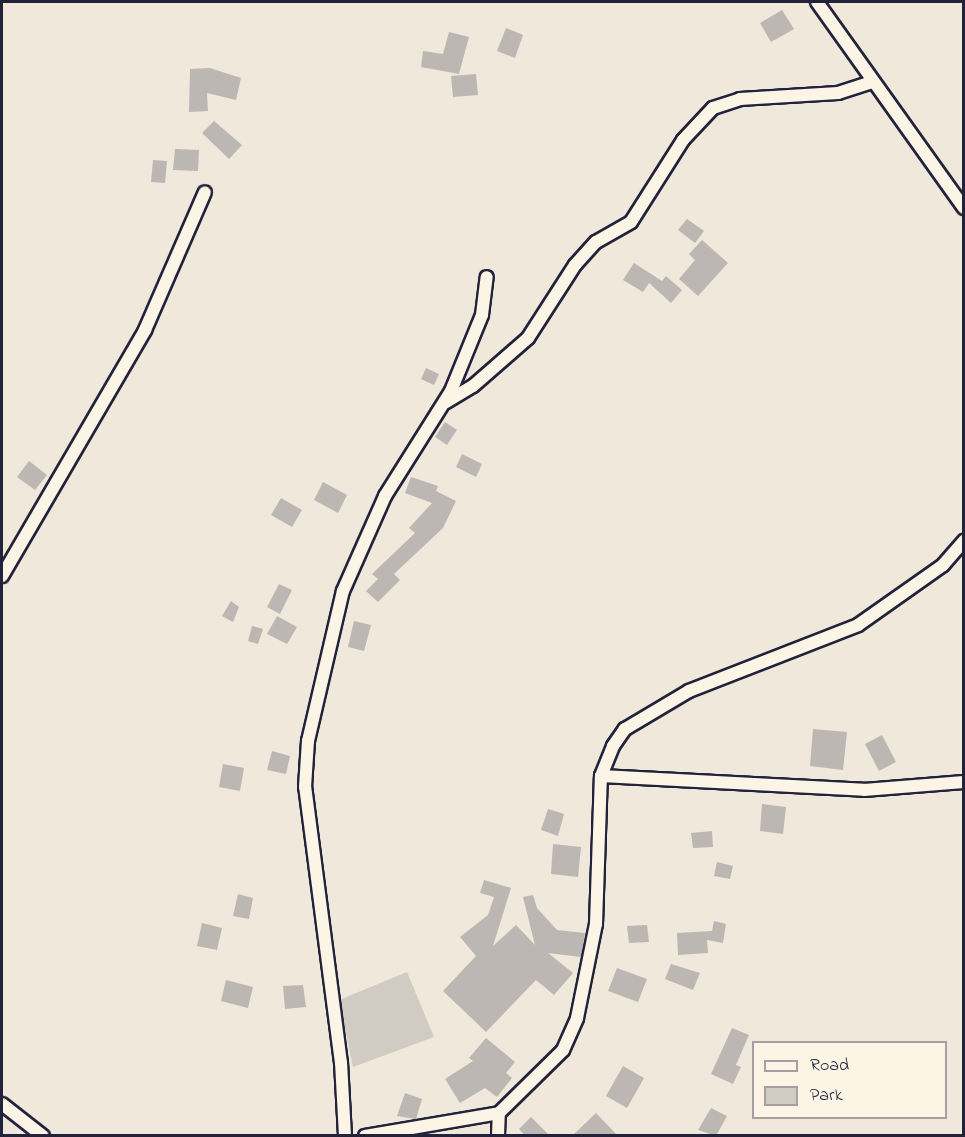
<!DOCTYPE html>
<html>
<head>
<meta charset="utf-8">
<style>
	body { margin:0 }
	#map { position:relative; width:965px; height:1137px; overflow:hidden; background:#efe8db; font-family:"Indie Flower",sans-serif }
	div>[style] { position:absolute }
	.green>* { inset:0; background:#d1cbc3 }
	.building>* { inset:0; background:#bcb7b3 }
	.roads { filter:drop-shadow(2px 0 #22223b) drop-shadow(-2px 0 #22223b) drop-shadow(0 2px #22223b) drop-shadow(0 -2px #22223b) }
	.street>* { height:12px; margin:-6px; padding:0 6px; transform-origin:6px; border-radius:6px; background:#fcf5e5 }
	span { translate:-50% -50%; white-space:nowrap; text-align:center; line-height:1.15; -webkit-text-stroke:4.5px #fcf5e5; paint-order:stroke }
	.frame { position:absolute; inset:0; border:3px solid #22223b; pointer-events:none }
	.legend { position:absolute; left:752px; top:1041px; width:195px; height:78px; box-sizing:border-box; background:#fcf5e5; border:2px solid #a5a1a1; margin:0; padding:8px 10px; list-style:none; font-size:18px; color:#22223b }
	.legend li { display:flex; align-items:center; gap:12px; height:30px }
	.legend b { width:30px; border:2px solid #a5a1a1 }
</style>
</head>
<body>
<div id="map">
	<div class="green">
		<div style="clip-path:polygon(407px 972px,434px 1037px,353px 1067px,339px 1000px)"></div>
	</div>
	<div class="building">
		<div style="clip-path:polygon(782px 10px,794px 29px,771px 42px,760px 23px)"></div>
		<div style="clip-path:polygon(506px 28px,523px 35px,515px 58px,497px 51px)"></div>
		<div style="clip-path:polygon(449px 32px,469px 37px,459px 74px,421px 67px,423px 51px,443px 54px)"></div>
		<div style="clip-path:polygon(210px 68px,241px 78px,236px 100px,207px 93px,208px 111px,189px 112px,190px 69px)"></div>
		<div style="clip-path:polygon(476px 74px,478px 95px,453px 97px,451px 76px)"></div>
		<div style="clip-path:polygon(214px 121px,242px 145px,229px 159px,202px 133px)"></div>
		<div style="clip-path:polygon(175px 149px,199px 150px,198px 171px,173px 170px)"></div>
		<div style="clip-path:polygon(153px 160px,167px 161px,165px 183px,151px 182px)"></div>
		<div style="clip-path:polygon(687px 219px,704px 231px,695px 243px,678px 230px)"></div>
		<div style="clip-path:polygon(702px 240px,728px 263px,698px 296px,679px 279px,695px 260px,689px 254px)"></div>
		<div style="clip-path:polygon(634px 263px,662px 281px,666px 276px,682px 290px,671px 303px,649px 283px,643px 292px,623px 280px)"></div>
		<div style="clip-path:polygon(426px 368px,439px 374px,434px 385px,421px 379px)"></div>
		<div style="clip-path:polygon(445px 422px,457px 430px,447px 445px,435px 437px)"></div>
		<div style="clip-path:polygon(462px 454px,482px 464px,476px 477px,456px 467px)"></div>
		<div style="clip-path:polygon(29px 461px,47px 475px,35px 490px,17px 477px)"></div>
		<div style="clip-path:polygon(411px 477px,438px 486px,436px 491px,456px 501px,443px 528px,394px 574px,400px 580px,378px 602px,366px 591px,378px 579px,372px 574px,415px 533px,409px 528px,432px 503px,405px 493px)"></div>
		<div style="clip-path:polygon(323px 482px,347px 495px,338px 513px,314px 500px)"></div>
		<div style="clip-path:polygon(281px 498px,302px 510px,292px 527px,271px 515px)"></div>
		<div style="clip-path:polygon(279px 584px,292px 590px,280px 614px,267px 607px)"></div>
		<div style="clip-path:polygon(231px 601px,239px 607px,233px 622px,222px 616px)"></div>
		<div style="clip-path:polygon(277px 616px,297px 627px,287px 644px,267px 634px)"></div>
		<div style="clip-path:polygon(354px 621px,371px 625px,364px 651px,348px 647px)"></div>
		<div style="clip-path:polygon(252px 626px,263px 629px,258px 644px,248px 641px)"></div>
		<div style="clip-path:polygon(813px 729px,847px 732px,843px 770px,810px 766px)"></div>
		<div style="clip-path:polygon(882px 735px,896px 762px,879px 771px,865px 744px)"></div>
		<div style="clip-path:polygon(272px 751px,290px 756px,286px 774px,267px 770px)"></div>
		<div style="clip-path:polygon(223px 764px,244px 768px,240px 791px,219px 787px)"></div>
		<div style="clip-path:polygon(762px 804px,786px 807px,783px 834px,760px 831px)"></div>
		<div style="clip-path:polygon(548px 809px,564px 814px,558px 836px,541px 830px)"></div>
		<div style="clip-path:polygon(712px 831px,713px 847px,693px 848px,691px 833px)"></div>
		<div style="clip-path:polygon(553px 844px,581px 847px,578px 877px,551px 874px)"></div>
		<div style="clip-path:polygon(717px 862px,733px 866px,730px 879px,714px 876px)"></div>
		<div style="clip-path:polygon(484px 880px,511px 888px,493px 946px,516px 925px,535px 945px,523px 897px,533px 895px,537px 908px,557px 930px,585px 933px,581px 957px,548px 953px,573px 973px,554px 995px,536px 980px,486px 1032px,443px 991px,476px 956px,460px 937px,488px 915px,494px 897px,480px 893px)"></div>
		<div style="clip-path:polygon(238px 894px,253px 898px,249px 919px,233px 916px)"></div>
		<div style="clip-path:polygon(714px 921px,726px 924px,723px 943px,707px 940px,708px 953px,678px 955px,677px 933px,712px 931px)"></div>
		<div style="clip-path:polygon(202px 923px,222px 928px,217px 950px,197px 946px)"></div>
		<div style="clip-path:polygon(647px 925px,649px 942px,629px 943px,627px 926px)"></div>
		<div style="clip-path:polygon(671px 964px,700px 973px,693px 990px,665px 979px)"></div>
		<div style="clip-path:polygon(617px 968px,647px 979px,638px 1002px,608px 991px)"></div>
		<div style="clip-path:polygon(226px 980px,253px 987px,248px 1008px,221px 1001px)"></div>
		<div style="clip-path:polygon(303px 985px,306px 1007px,285px 1009px,283px 986px)"></div>
		<div style="clip-path:polygon(732px 1028px,749px 1035px,736px 1065px,741px 1067px,733px 1084px,711px 1074px)"></div>
		<div style="clip-path:polygon(486px 1038px,515px 1062px,506px 1073px,512px 1078px,497px 1097px,485px 1088px,460px 1103px,445px 1079px,473px 1061px,469px 1058px)"></div>
		<div style="clip-path:polygon(623px 1066px,644px 1078px,627px 1108px,606px 1096px)"></div>
		<div style="clip-path:polygon(405px 1093px,422px 1099px,416px 1119px,397px 1116px)"></div>
		<div style="clip-path:polygon(711px 1108px,727px 1116px,716px 1136px,698px 1130px)"></div>
		<div style="clip-path:polygon(596px 1113px,618px 1136px,572px 1136px)"></div>
		<div style="clip-path:polygon(531px 1117px,550px 1136px,525px 1136px,519px 1129px)"></div>
	</div>
	<div class="roads">
		<div class="street">
			<div style="left:817px;top:2px;width:253px;rotate:54.5deg"></div>
			<div style="left:446px;top:402px;width:31px;rotate:-31deg"></div>
			<div style="left:473px;top:386px;width:73px;rotate:-41.1deg"></div>
			<div style="left:528px;top:338px;width:87px;rotate:-57.2deg"></div>
			<div style="left:575px;top:265px;width:31px;rotate:-48deg"></div>
			<div style="left:596px;top:242px;width:40px;rotate:-29.7deg"></div>
			<div style="left:631px;top:222px;width:97px;rotate:-57.6deg"></div>
			<div style="left:683px;top:140px;width:44px;rotate:-46.8deg"></div>
			<div style="left:713px;top:108px;width:28px;rotate:-18deg"></div>
			<div style="left:740px;top:99px;width:98px;rotate:-3.5deg"></div>
			<div style="left:838px;top:93px;width:35px;rotate:-18deg"></div>
			<div style="left:2px;top:576px;width:285px;rotate:-59.8deg"></div>
			<div style="left:145px;top:330px;width:150px;rotate:-66.5deg"></div>
			<div style="left:601px;top:776px;width:263px;rotate:3deg"></div>
			<div style="left:864px;top:790px;width:100px;rotate:-4.6deg"></div>
			<div style="left:2px;top:1104px;width:52px;rotate:38deg"></div>
			<div style="left:345px;top:1136px;width:73px;rotate:-93.1deg"></div>
			<div style="left:341px;top:1063px;width:278px;rotate:-97.4deg"></div>
			<div style="left:305px;top:787px;width:46px;rotate:-86.3deg"></div>
			<div style="left:308px;top:741px;width:154px;rotate:-76.9deg"></div>
			<div style="left:343px;top:591px;width:104px;rotate:-66.1deg"></div>
			<div style="left:385px;top:496px;width:124px;rotate:-57.8deg"></div>
			<div style="left:451px;top:391px;width:82px;rotate:-67.8deg"></div>
			<div style="left:482px;top:315px;width:38px;rotate:-83deg"></div>
			<div style="left:365px;top:1136px;width:136px;rotate:-9.7deg"></div>
			<div style="left:498px;top:1136px;width:23px;rotate:-88deg"></div>
			<div style="left:499px;top:1113px;width:90px;rotate:-44.5deg"></div>
			<div style="left:563px;top:1050px;width:35px;rotate:-66deg"></div>
			<div style="left:577px;top:1018px;width:96px;rotate:-78.6deg"></div>
			<div style="left:596px;top:924px;width:148px;rotate:-88.1deg"></div>
			<div style="left:601px;top:776px;width:32px;rotate:-68deg"></div>
			<div style="left:613px;top:746px;width:21px;rotate:-55deg"></div>
			<div style="left:625px;top:729px;width:74px;rotate:-30.7deg"></div>
			<div style="left:689px;top:691px;width:181px;rotate:-21.3deg"></div>
			<div style="left:858px;top:625px;width:104px;rotate:-35.2deg"></div>
			<div style="left:943px;top:565px;width:32px;rotate:-49deg"></div>
		</div>
	</div>
	<div class="frame"></div>
	<ul class="legend">
	<li><b style="height:8px;background:#fcf5e5"></b>Road</li>
	<li><b style="height:16px;background:#d1cbc3"></b>Park</li>
	</ul>
</div>
</body>
</html>
